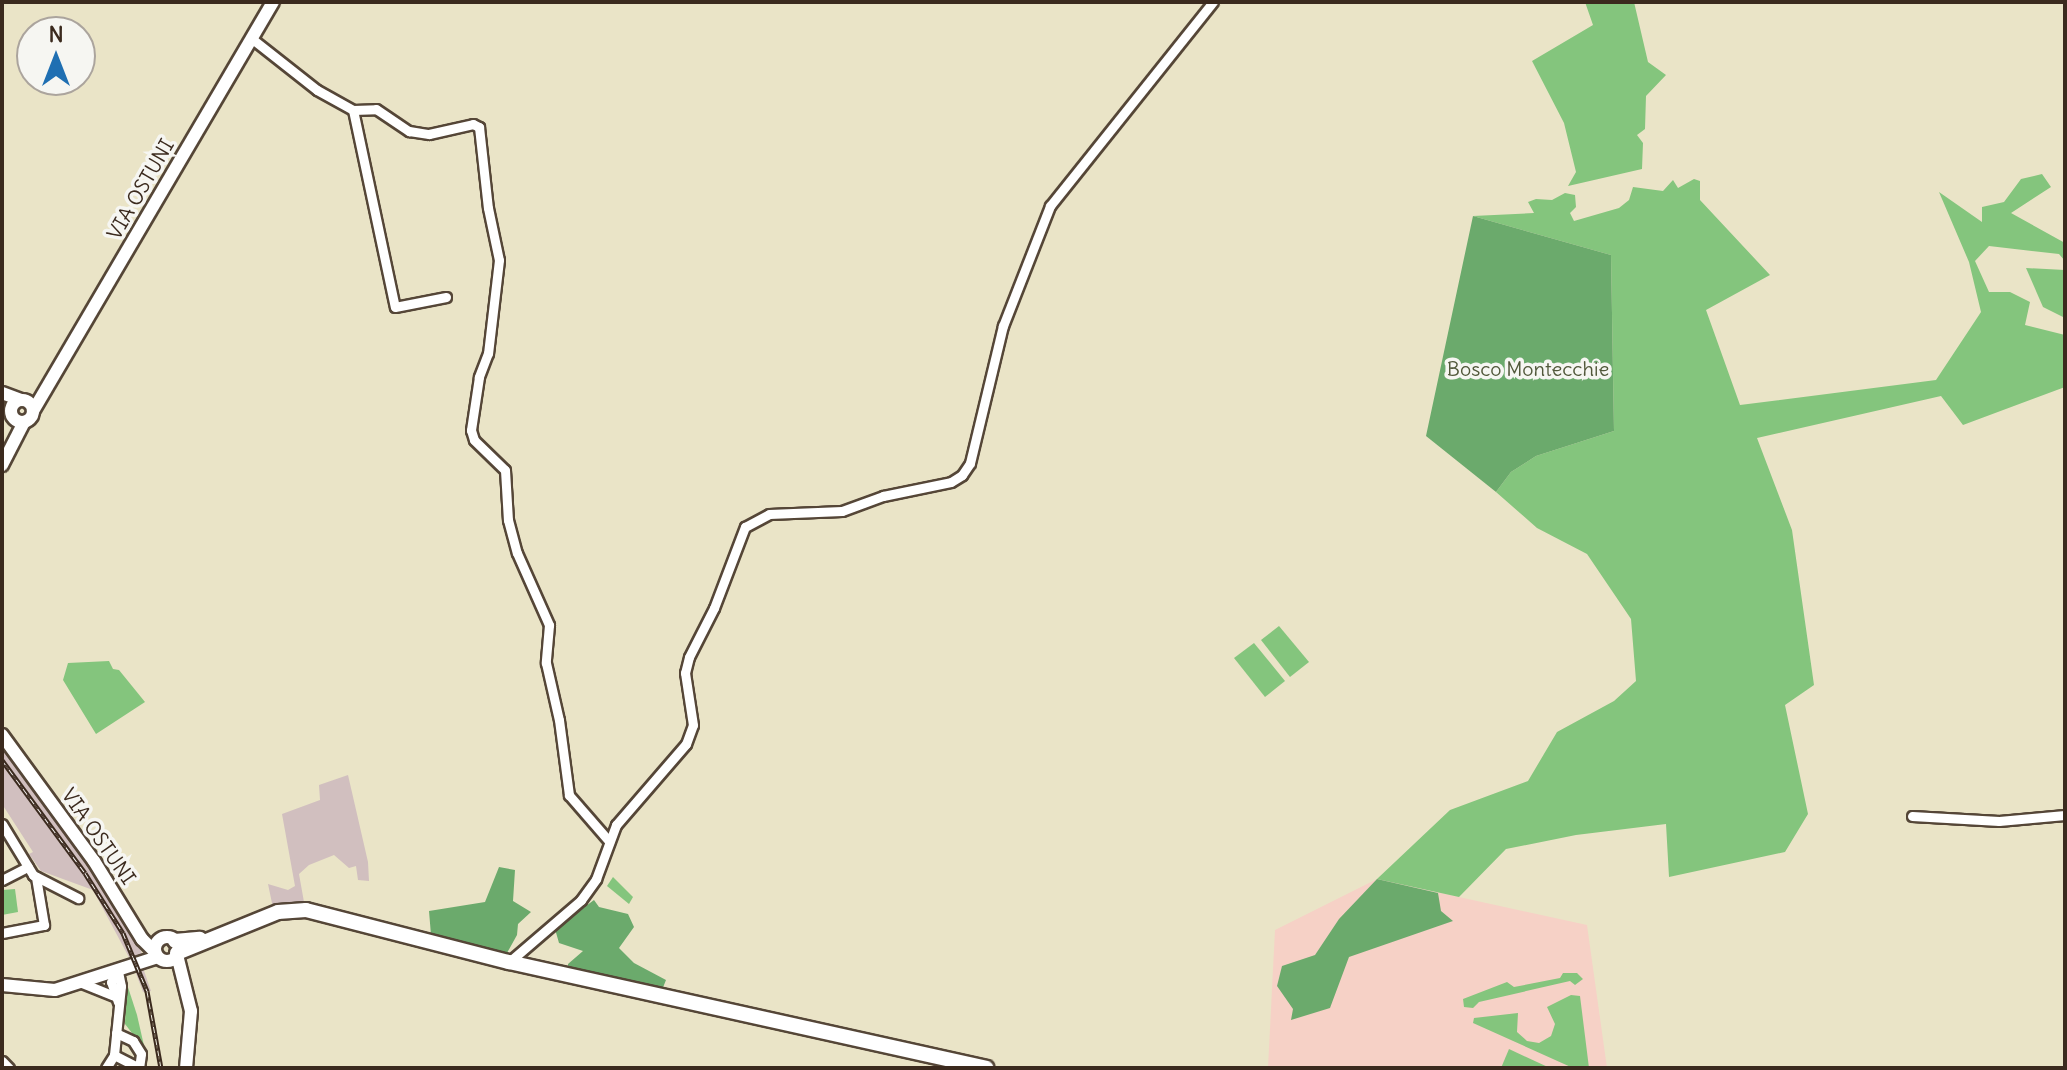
<!DOCTYPE html>
<html>
<head>
<meta charset="utf-8">
<style>
	body { margin:0 }
	#map { position:relative; width:2067px; height:1070px; overflow:hidden; background:#eae4c7; font-family:Delius,sans-serif }
	div>[style] { position:absolute }
	.built>* { inset:0; background:#f6d1c6 }
	.industrial>* { inset:0; background:#d1bfbf }
	.green>* { inset:0; background:#84c57d }
	.forest>* { inset:0; background:#6baa6c }
	.roads { filter:drop-shadow(2px 0 #554637) drop-shadow(-2px 0 #554637) drop-shadow(0 2px #554637) drop-shadow(0 -2px #554637) }
	.street>* { height:9px; margin:-4.5px; padding:0 4.5px; transform-origin:4.5px; border-radius:4.5px; background:#fff }
	.secondary>* { height:12px; margin:-6px; padding:0 6px; transform-origin:6px; border-radius:6px; background:#fff }
	.secondary>.ring { margin:-6px; padding:0; box-sizing:content-box; background:none; border:12px solid #fff; border-radius:50% }
	.primary>* { height:14px; margin:-7px; padding:0 7px; transform-origin:7px; border-radius:7px; background:#fff }
	.rail>* { height:5px; margin-top:-2.5px; transform-origin:0; background:repeating-linear-gradient(90deg,#f6f6f2 0 6px,#3b2a1e 0 12px); box-sizing:border-box; border-block:2px solid #3b2a1e }
	span { translate:-50% -50%; white-space:nowrap; text-align:center; line-height:1.15; -webkit-text-stroke:7px #f6f6f2; paint-order:stroke }
	.street-label { font-size:20px; color:#3b2a1e }
	.park-label { font-size:20px; color:#51583a }
	.frame { position:absolute; inset:0; border:4px solid #3b2a1e; pointer-events:none }
	.north { position:absolute; left:16px; top:16px; width:80px; height:80px; box-sizing:border-box; background:#f6f6f2; border:2px solid #aba49d; border-radius:50%; rotate:0deg; font-size:22px; font-weight:700; line-height:32px; text-align:center; color:#3b2a1e }
	.north::after { content:''; display:block; margin:auto; width:28px; height:36px; background:#1f6fb2; clip-path:polygon(50% 0,100% 100%,50% 72%,0 100%) }
</style>
</head>
<body>
<div id="map">
	<div class="built">
		<div style="clip-path:polygon(1377px 879px,1587px 925px,1607px 1068px,1268px 1068px,1275px 930px)"></div>
	</div>
	<div class="industrial">
		<div style="clip-path:polygon(2px 746px,130px 926px,144px 958px,141px 962px,151px 991px,143px 992px,132px 963px,93px 890px,41px 871px,29px 854px,33px 852px,2px 804px)"></div>
		<div style="clip-path:polygon(348px 775px,368px 862px,369px 881px,358px 880px,356px 866px,349px 868px,334px 855px,309px 865px,299px 874px,304px 902px,273px 908px,268px 884px,288px 890px,295px 886px,282px 814px,320px 800px,319px 785px)"></div>
	</div>
	<div class="green">
		<div style="clip-path:polygon(1585px 2px,1634px 2px,1648px 62px,1666px 75px,1646px 96px,1645px 129px,1637px 135px,1643px 143px,1642px 169px,1568px 186px,1576px 172px,1564px 123px,1532px 61px,1593px 25px)"></div>
		<div style="clip-path:polygon(2042px 174px,2051px 187px,2011px 213px,2065px 243px,2065px 261px,2059px 254px,1989px 246px,1975px 261px,1989px 292px,2010px 292px,2030px 302px,2025px 325px,2065px 335px,2065px 387px,1963px 425px,1941px 396px,1757px 438px,1792px 530px,1814px 685px,1785px 705px,1808px 814px,1785px 852px,1669px 877px,1666px 824px,1576px 835px,1506px 849px,1459px 897px,1377px 879px,1450px 810px,1528px 781px,1557px 732px,1614px 701px,1636px 681px,1631px 619px,1587px 554px,1537px 528px,1496px 492px,1511px 472px,1536px 456px,1614px 431px,1611px 255px,1473px 216px,1534px 213px,1528px 202px,1536px 199px,1552px 200px,1565px 193px,1575px 195px,1576px 207px,1570px 213px,1574px 221px,1619px 208px,1629px 200px,1633px 187px,1663px 191px,1673px 180px,1678px 188px,1694px 179px,1700px 181px,1700px 200px,1770px 275px,1706px 310px,1740px 405px,1936px 380px,1981px 312px,1969px 262px,1939px 192px,1982px 222px,1982px 207px,2004px 202px,2021px 179px)"></div>
		<div style="clip-path:polygon(2026px 268px,2065px 270px,2065px 318px,2043px 307px)"></div>
		<div style="clip-path:polygon(1279px 626px,1309px 662px,1290px 677px,1261px 640px)"></div>
		<div style="clip-path:polygon(1254px 643px,1285px 681px,1265px 697px,1234px 658px)"></div>
		<div style="clip-path:polygon(109px 661px,113px 669px,119px 670px,145px 702px,96px 734px,63px 680px,68px 663px)"></div>
		<div style="clip-path:polygon(613px 877px,633px 897px,629px 904px,607px 886px)"></div>
		<div style="clip-path:polygon(15px 889px,18px 912px,2px 915px,2px 890px)"></div>
		<div style="clip-path:polygon(1563px 973px,1577px 973px,1583px 979px,1575px 985px,1570px 981px,1479px 1002px,1473px 1008px,1464px 1007px,1463px 999px,1507px 982px,1514px 987px,1560px 978px)"></div>
		<div style="clip-path:polygon(126px 981px,137px 1015px,145px 1050px,125px 1024px)"></div>
		<div style="clip-path:polygon(1571px 995px,1580px 996px,1589px 1068px,1573px 1068px,1473px 1023px,1474px 1018px,1518px 1013px,1517px 1032px,1527px 1041px,1539px 1043px,1551px 1036px,1555px 1024px,1547px 1007px)"></div>
		<div style="clip-path:polygon(1509px 1049px,1550px 1068px,1501px 1068px)"></div>
	</div>
	<div class="forest">
		<div style="clip-path:polygon(1473px 216px,1611px 255px,1614px 431px,1536px 456px,1511px 472px,1496px 492px,1426px 436px)"></div>
		<div style="clip-path:polygon(499px 867px,515px 870px,513px 901px,531px 912px,518px 924px,517px 935px,507px 953px,501px 955px,431px 935px,429px 911px,485px 902px)"></div>
		<div style="clip-path:polygon(1377px 879px,1438px 893px,1441px 911px,1453px 921px,1349px 957px,1330px 1008px,1291px 1020px,1293px 1009px,1277px 986px,1282px 966px,1315px 955px,1339px 919px)"></div>
		<div style="clip-path:polygon(594px 900px,599px 907px,628px 914px,634px 927px,619px 948px,634px 963px,666px 980px,662px 990px,568px 970px,568px 964px,583px 951px,559px 943px,555px 929px)"></div>
	</div>
	<div class="roads">
		<div class="street">
			<div style="left:251px;top:38px;width:84px;rotate:38.2deg"></div>
			<div style="left:317px;top:90px;width:41px;rotate:29.1deg"></div>
			<div style="left:353px;top:110px;width:23px;rotate:-2deg"></div>
			<div style="left:376px;top:109px;width:40px;rotate:34deg"></div>
			<div style="left:409px;top:131px;width:20px;rotate:9deg"></div>
			<div style="left:429px;top:134px;width:45px;rotate:-12.8deg"></div>
			<div style="left:473px;top:124px;width:7px;rotate:27deg"></div>
			<div style="left:479px;top:127px;width:81px;rotate:83.7deg"></div>
			<div style="left:488px;top:208px;width:53px;rotate:78.1deg"></div>
			<div style="left:499px;top:260px;width:94px;rotate:96.7deg"></div>
			<div style="left:488px;top:353px;width:26px;rotate:111deg"></div>
			<div style="left:479px;top:377px;width:54px;rotate:98.6deg"></div>
			<div style="left:471px;top:430px;width:10px;rotate:73deg"></div>
			<div style="left:474px;top:440px;width:43px;rotate:44.1deg"></div>
			<div style="left:505px;top:470px;width:50px;rotate:86.6deg"></div>
			<div style="left:508px;top:520px;width:34px;rotate:75deg"></div>
			<div style="left:517px;top:553px;width:79px;rotate:66deg"></div>
			<div style="left:549px;top:625px;width:38px;rotate:95deg"></div>
			<div style="left:546px;top:663px;width:58px;rotate:77.2deg"></div>
			<div style="left:559px;top:720px;width:76px;rotate:82.4deg"></div>
			<div style="left:569px;top:795px;width:61px;rotate:49deg"></div>
			<div style="left:353px;top:110px;width:201px;rotate:78deg"></div>
			<div style="left:395px;top:307px;width:52px;rotate:-11.1deg"></div>
			<div style="left:1912px;top:816px;width:87px;rotate:3.3deg"></div>
			<div style="left:1999px;top:821px;width:66px;rotate:-5.2deg"></div>
			<div style="left:2px;top:824px;width:60px;rotate:58.7deg"></div>
			<div style="left:33px;top:875px;width:51px;rotate:27.1deg"></div>
			<div style="left:2px;top:880px;width:29px;rotate:-27deg"></div>
			<div style="left:2px;top:933px;width:43px;rotate:-10.8deg"></div>
			<div style="left:44px;top:925px;width:49px;rotate:-99.5deg"></div>
			<div style="left:509px;top:962px;width:95px;rotate:-40.7deg"></div>
			<div style="left:581px;top:900px;width:26px;rotate:-54deg"></div>
			<div style="left:596px;top:879px;width:58px;rotate:-69.7deg"></div>
			<div style="left:616px;top:825px;width:107px;rotate:-49.2deg"></div>
			<div style="left:686px;top:744px;width:20px;rotate:-70deg"></div>
			<div style="left:693px;top:725px;width:53px;rotate:-98.7deg"></div>
			<div style="left:685px;top:673px;width:16px;rotate:-76deg"></div>
			<div style="left:689px;top:657px;width:55px;rotate:-63deg"></div>
			<div style="left:714px;top:608px;width:87px;rotate:-69.1deg"></div>
			<div style="left:745px;top:527px;width:27px;rotate:-28deg"></div>
			<div style="left:769px;top:514px;width:73px;rotate:-2.4deg"></div>
			<div style="left:842px;top:511px;width:44px;rotate:-20.1deg"></div>
			<div style="left:883px;top:496px;width:69px;rotate:-11.6deg"></div>
			<div style="left:951px;top:482px;width:13px;rotate:-32deg"></div>
			<div style="left:962px;top:475px;width:14px;rotate:-56deg"></div>
			<div style="left:970px;top:463px;width:141px;rotate:-76.5deg"></div>
			<div style="left:1003px;top:326px;width:129px;rotate:-68.6deg"></div>
			<div style="left:1050px;top:206px;width:261px;rotate:-51.4deg"></div>
			<div style="left:82px;top:983px;width:35px;rotate:22deg"></div>
			<div style="left:118px;top:1002px;width:21px;rotate:-109deg"></div>
			<div style="left:111px;top:982px;width:12px;rotate:-55deg"></div>
			<div style="left:116px;top:1033px;width:19px;rotate:25deg"></div>
			<div style="left:133px;top:1041px;width:15px;rotate:58deg"></div>
			<div style="left:141px;top:1054px;width:14px;rotate:98deg"></div>
			<div style="left:114px;top:1055px;width:28px;rotate:27deg"></div>
			<div style="left:2px;top:1061px;width:10px;rotate:45deg"></div>
			<div style="left:106px;top:1068px;width:15px;rotate:-58deg"></div>
			<div style="left:114px;top:1055px;width:69px;rotate:-84.2deg"></div>
			<div style="left:121px;top:986px;width:14px;rotate:-102deg"></div>
		</div>
		<div class="secondary">
			<div style="left:2px;top:393px;width:20px;rotate:20deg"></div>
			<div class="ring" style="left:11px;top:400px;width:10px;height:10px"></div>
			<div style="left:33px;top:411px;width:474px;rotate:-59.6deg"></div>
			<div style="left:2px;top:465px;width:48px;rotate:-62.9deg"></div>
			<div style="left:2px;top:735px;width:156px;rotate:53.9deg"></div>
			<div style="left:94px;top:861px;width:92px;rotate:58.4deg"></div>
			<div style="left:142px;top:939px;width:18px;rotate:45deg"></div>
			<div class="ring" style="left:155px;top:937px;width:12px;height:12px"></div>
			<div style="left:177px;top:955px;width:58px;rotate:76deg"></div>
			<div style="left:191px;top:1011px;width:57px;rotate:95deg"></div>
			<div style="left:2px;top:985px;width:53px;rotate:5.4deg"></div>
			<div style="left:55px;top:990px;width:108px;rotate:-17.8deg"></div>
		</div>
		<div class="primary">
			<div style="left:175px;top:941px;width:25px;rotate:-5deg"></div>
			<div style="left:177px;top:953px;width:109px;rotate:-22.1deg"></div>
			<div style="left:278px;top:912px;width:28px;rotate:-4deg"></div>
			<div style="left:306px;top:910px;width:210px;rotate:14.4deg"></div>
			<div style="left:509px;top:962px;width:489px;rotate:12.5deg"></div>
		</div>
	</div>
	<div class="rail">
		<div style="left:2px;top:760px;width:140px;rotate:53.7deg"></div>
		<div style="left:85px;top:873px;width:71px;rotate:57.7deg"></div>
		<div style="left:123px;top:933px;width:63px;rotate:67.5deg"></div>
		<div style="left:147px;top:991px;width:78px;rotate:79.7deg"></div>
	</div>
	<div class="street-label">
		<span style="left:140px;top:189px;rotate:-60deg">VIA OSTUNI</span>
		<span style="left:99px;top:836px;rotate:55deg">VIA OSTUNI</span>
	</div>
	<div class="park-label">
		<span style="left:1528px;top:368px">Bosco Montecchie</span>
	</div>
	<div class="frame"></div>
	<div class="north">N</div>
</div>
</body>
</html>
